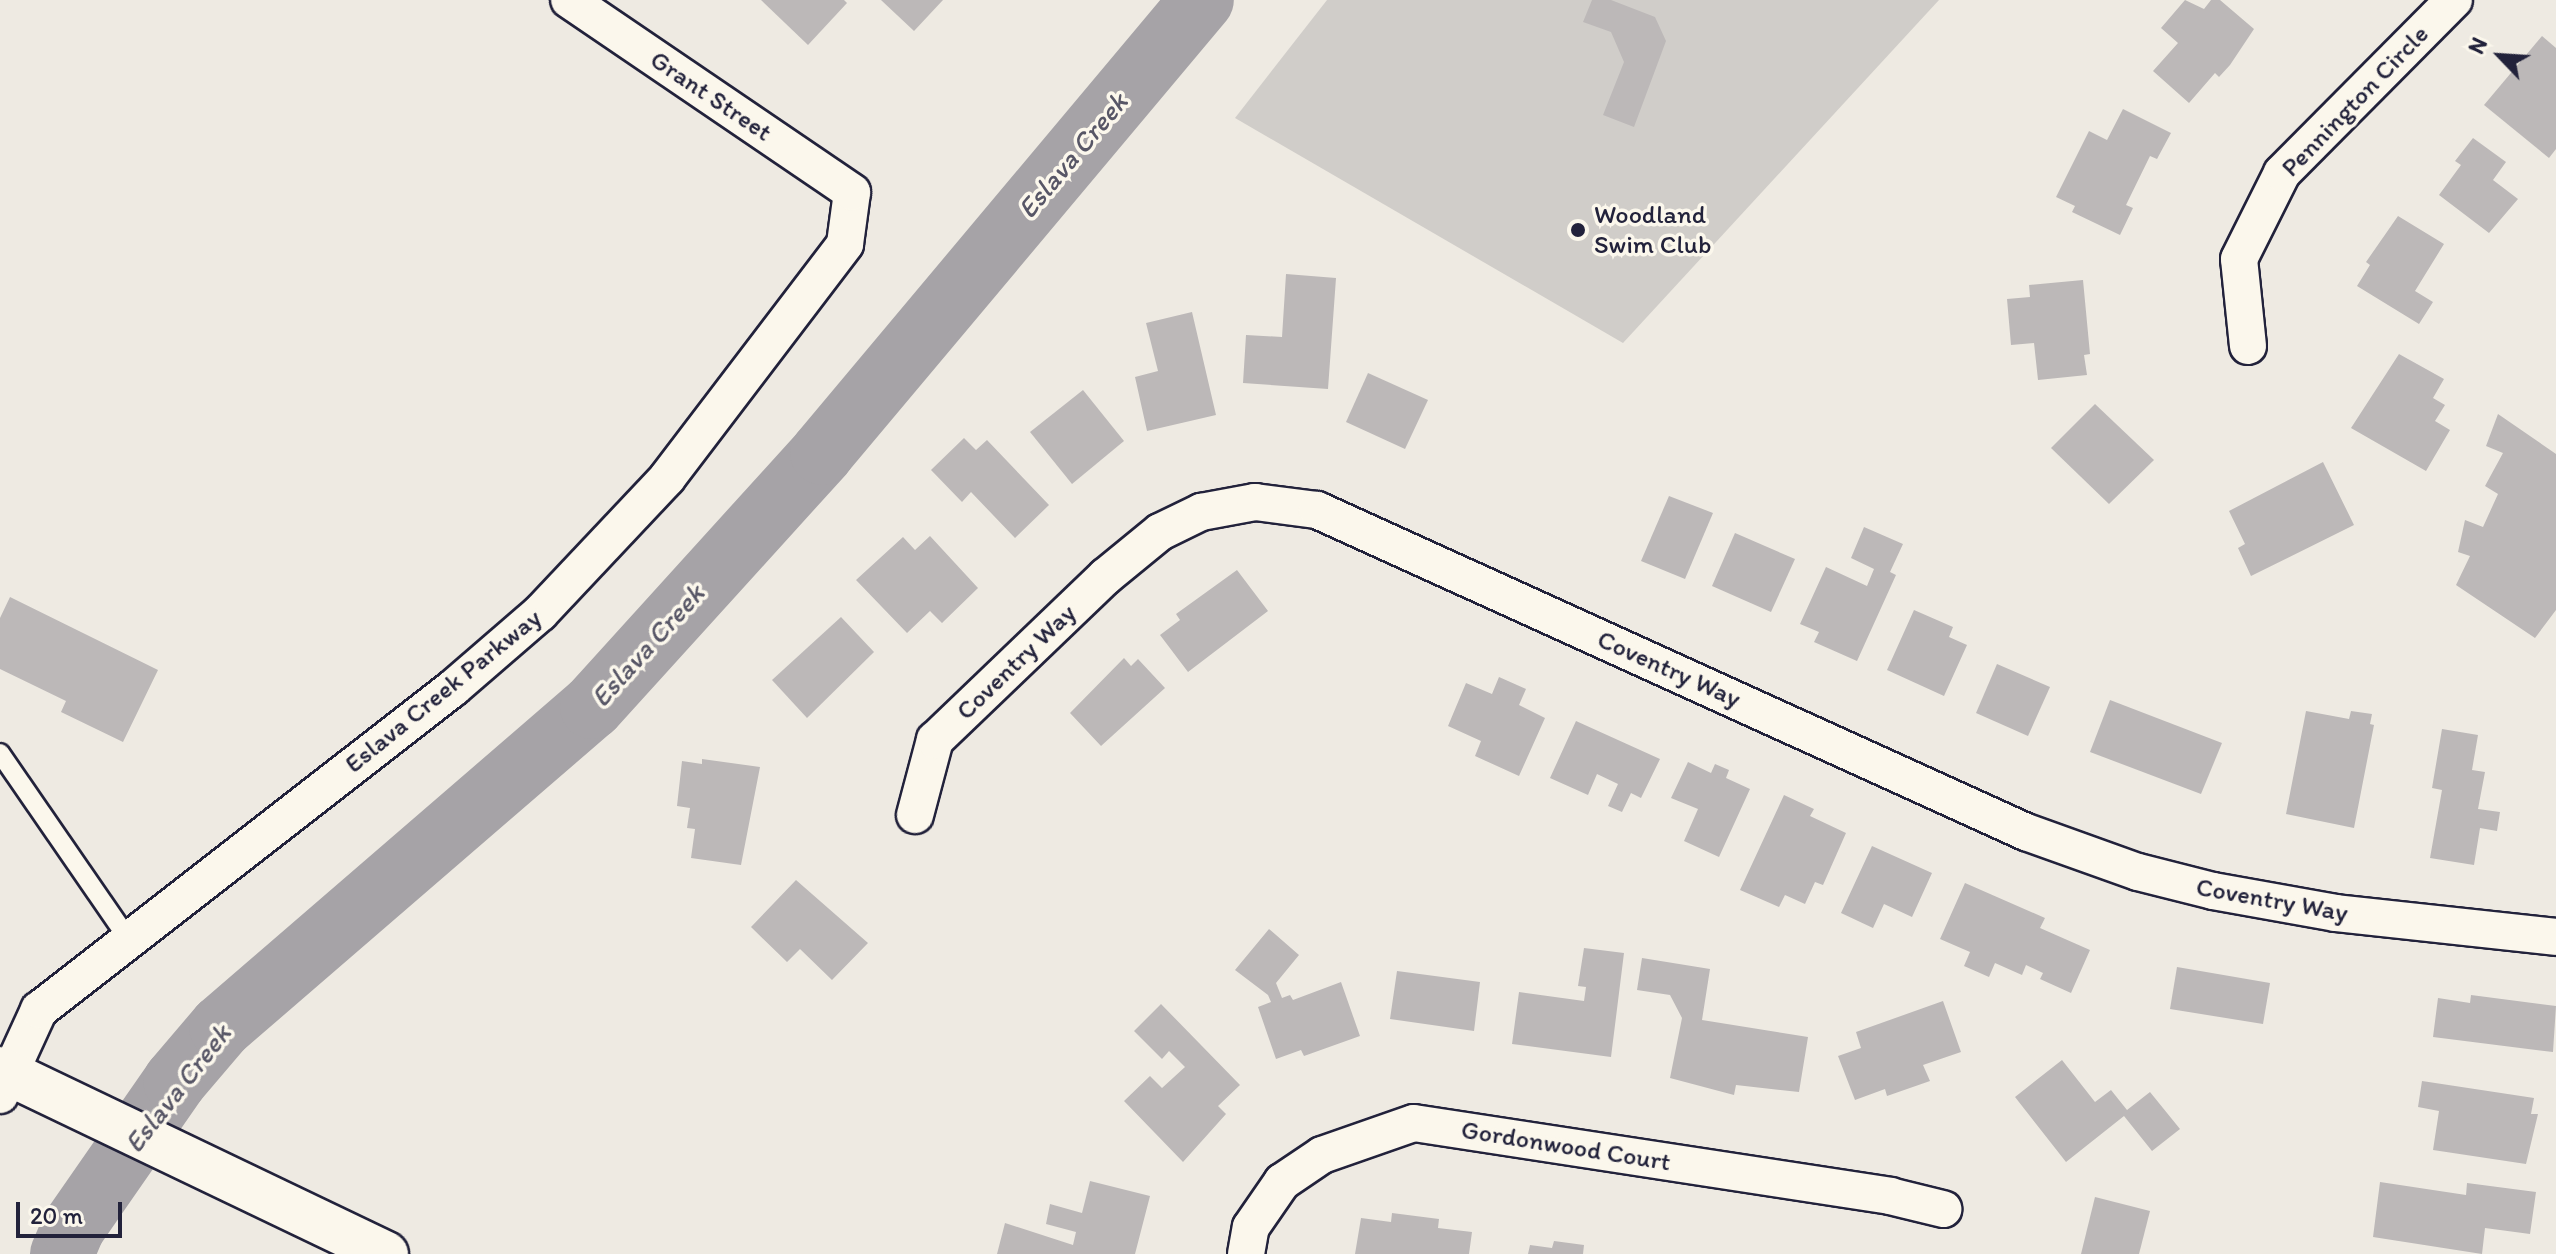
<!DOCTYPE html>
<html>
<head>
<meta charset="utf-8">
<style>
	body { margin:0 }
	#map { position:relative; width:2556px; height:1254px; overflow:hidden; background:#eeeae2; font-family:Itim,sans-serif }
	div>[style] { position:absolute }
	.green>* { inset:0; background:#d0cdc9 }
	.river>* { height:64px; margin:-32px; padding:0 32px; transform-origin:32px; border-radius:32px; background:#a6a3a7 }
	.building>* { inset:0; background:#bcb8b8 }
	.roads { filter:drop-shadow(2px 0 #22223b) drop-shadow(-2px 0 #22223b) drop-shadow(0 2px #22223b) drop-shadow(0 -2px #22223b) }
	.lane>* { height:18px; margin:-9px; padding:0 9px; transform-origin:9px; border-radius:9px; background:#fbf7ec }
	.street>* { height:36px; margin:-18px; padding:0 18px; transform-origin:18px; border-radius:18px; background:#fbf7ec }
	.secondary>* { height:44px; margin:-22px; padding:0 22px; transform-origin:22px; border-radius:22px; background:#fbf7ec }
	.dots>* { width:22px; height:22px; translate:-50% -50%; box-sizing:border-box; border:4px solid #fbf7ec; border-radius:50% }
	span { translate:-50% -50%; white-space:nowrap; text-align:center; line-height:1.15; -webkit-text-stroke:7px #fbf7ec; paint-order:stroke }
	.street-label { font-size:26px; color:#22223b }
	.poi-label { font-size:26px; color:#22223b }
	.left { translate:0 -50%; text-align:left }
	.water-label { font-size:28px; color:#575666; font-style:italic }
	.north { position:absolute; left:2460px; top:16px; width:80px; height:80px; -webkit-text-stroke:6px #fbf7ec; paint-order:stroke; rotate:295deg; font-size:22px; font-weight:700; line-height:32px; text-align:center; color:#22223b }
	.north::after { content:''; display:block; margin:auto; width:28px; height:36px; background:#22223b; clip-path:polygon(50% 0,100% 100%,50% 72%,0 100%) }
	.scale { position:absolute; left:16px; top:1202px; width:106px; height:36px; box-sizing:border-box; border:4px solid #22223b; border-top:0; padding-left:10px; font-size:24px; line-height:28px; white-space:nowrap; color:#22223b; -webkit-text-stroke:6px #fbf7ec; paint-order:stroke }
</style>
</head>
<body>
<div id="map">
	<div class="green">
		<div style="clip-path:polygon(1327px 0,1939px 0,1623px 343px,1235px 118px)"></div>
	</div>
	<div class="river">
		<div style="left:62px;top:1254px;width:28px;rotate:-67deg"></div>
		<div style="left:73px;top:1228px;width:179px;rotate:-55.2deg"></div>
		<div style="left:175px;top:1081px;width:71px;rotate:-49.6deg"></div>
		<div style="left:221px;top:1027px;width:490px;rotate:-40.8deg"></div>
		<div style="left:592px;top:707px;width:343px;rotate:-47.8deg"></div>
		<div style="left:822px;top:453px;width:591px;rotate:-50.01deg"></div>
	</div>
	<div class="building">
		<div style="clip-path:polygon(761px 0,844px 0,847px 3px,808px 45px)"></div>
		<div style="clip-path:polygon(881px 0,943px 0,914px 31px)"></div>
		<div style="clip-path:polygon(1592px 0,1611px 0,1655px 17px,1666px 41px,1634px 127px,1603px 115px,1624px 62px,1611px 32px,1583px 22px)"></div>
		<div style="clip-path:polygon(2185px 0,2204px 9px,2211px 0,2220px 0,2254px 29px,2230px 65px,2219px 77px,2215px 73px,2189px 103px,2153px 71px,2178px 43px,2161px 28px)"></div>
		<div style="clip-path:polygon(2542px 36px,2556px 48px,2556px 149px,2549px 158px,2484px 105px)"></div>
		<div style="clip-path:polygon(2123px 109px,2171px 133px,2157px 159px,2150px 156px,2126px 205px,2133px 208px,2120px 235px,2072px 212px,2075px 206px,2056px 197px,2089px 131px,2107px 140px)"></div>
		<div style="clip-path:polygon(2473px 138px,2506px 162px,2493px 180px,2518px 199px,2489px 233px,2439px 195px,2461px 165px,2455px 161px)"></div>
		<div style="clip-path:polygon(2398px 216px,2444px 244px,2415px 291px,2433px 302px,2419px 324px,2357px 286px,2370px 265px,2366px 262px)"></div>
		<div style="clip-path:polygon(1286px 274px,1336px 278px,1328px 389px,1243px 383px,1246px 335px,1282px 337px)"></div>
		<div style="clip-path:polygon(2083px 280px,2090px 354px,2084px 355px,2087px 375px,2038px 380px,2034px 343px,2011px 345px,2007px 299px,2030px 297px,2029px 285px)"></div>
		<div style="clip-path:polygon(1192px 312px,1216px 415px,1147px 431px,1135px 377px,1158px 371px,1146px 323px)"></div>
		<div style="clip-path:polygon(2399px 354px,2444px 379px,2433px 398px,2445px 405px,2435px 421px,2450px 430px,2426px 471px,2351px 428px)"></div>
		<div style="clip-path:polygon(1368px 373px,1428px 400px,1405px 449px,1346px 422px)"></div>
		<div style="clip-path:polygon(1083px 390px,1124px 441px,1072px 484px,1030px 432px)"></div>
		<div style="clip-path:polygon(2095px 404px,2154px 460px,2109px 504px,2051px 448px)"></div>
		<div style="clip-path:polygon(2498px 414px,2556px 454px,2556px 610px,2535px 638px,2456px 585px,2470px 556px,2458px 552px,2465px 520px,2483px 527px,2498px 494px,2485px 486px,2503px 453px,2486px 446px)"></div>
		<div style="clip-path:polygon(964px 438px,976px 450px,987px 440px,1049px 505px,1015px 538px,971px 492px,962px 502px,931px 470px)"></div>
		<div style="clip-path:polygon(2323px 462px,2354px 525px,2251px 576px,2238px 548px,2245px 544px,2229px 511px)"></div>
		<div style="clip-path:polygon(1669px 496px,1713px 513px,1685px 579px,1641px 561px)"></div>
		<div style="clip-path:polygon(1864px 527px,1903px 544px,1890px 572px,1896px 575px,1857px 661px,1814px 642px,1819px 632px,1800px 624px,1826px 567px,1867px 586px,1874px 569px,1851px 558px)"></div>
		<div style="clip-path:polygon(1735px 533px,1795px 559px,1771px 612px,1712px 586px)"></div>
		<div style="clip-path:polygon(930px 536px,978px 588px,942px 623px,930px 611px,907px 633px,856px 580px,903px 537px,915px 550px)"></div>
		<div style="clip-path:polygon(1237px 570px,1268px 611px,1188px 672px,1160px 635px,1180px 620px,1176px 614px)"></div>
		<div style="clip-path:polygon(10px 597px,158px 670px,123px 742px,61px 712px,66px 701px,0 669px,0 618px)"></div>
		<div style="clip-path:polygon(1914px 610px,1953px 627px,1949px 637px,1967px 645px,1944px 696px,1887px 670px)"></div>
		<div style="clip-path:polygon(841px 617px,874px 652px,807px 718px,772px 680px)"></div>
		<div style="clip-path:polygon(1124px 658px,1131px 666px,1138px 659px,1165px 688px,1101px 746px,1070px 713px)"></div>
		<div style="clip-path:polygon(1997px 664px,2050px 687px,2028px 736px,1976px 713px)"></div>
		<div style="clip-path:polygon(1499px 677px,1526px 689px,1519px 705px,1545px 718px,1519px 776px,1475px 756px,1481px 741px,1448px 726px,1466px 683px,1492px 694px)"></div>
		<div style="clip-path:polygon(2110px 700px,2222px 743px,2201px 794px,2090px 752px)"></div>
		<div style="clip-path:polygon(2306px 711px,2349px 719px,2351px 711px,2372px 714px,2370px 724px,2374px 725px,2354px 828px,2286px 814px)"></div>
		<div style="clip-path:polygon(1576px 721px,1660px 759px,1641px 798px,1631px 793px,1622px 812px,1608px 806px,1618px 784px,1597px 774px,1588px 795px,1550px 778px)"></div>
		<div style="clip-path:polygon(2442px 729px,2478px 735px,2472px 770px,2485px 772px,2478px 809px,2500px 812px,2497px 831px,2480px 828px,2474px 865px,2430px 858px,2442px 790px,2432px 788px)"></div>
		<div style="clip-path:polygon(702px 759px,760px 767px,741px 865px,691px 858px,695px 829px,687px 828px,690px 808px,677px 806px,682px 761px,702px 764px)"></div>
		<div style="clip-path:polygon(1688px 762px,1711px 773px,1715px 764px,1729px 770px,1726px 778px,1750px 789px,1719px 857px,1684px 841px,1698px 809px,1671px 798px)"></div>
		<div style="clip-path:polygon(1784px 795px,1814px 809px,1810px 816px,1846px 833px,1823px 885px,1815px 882px,1805px 904px,1785px 895px,1779px 907px,1740px 890px)"></div>
		<div style="clip-path:polygon(1872px 846px,1932px 873px,1912px 917px,1884px 904px,1873px 928px,1841px 913px)"></div>
		<div style="clip-path:polygon(796px 880px,868px 943px,832px 980px,800px 949px,787px 962px,751px 927px)"></div>
		<div style="clip-path:polygon(1965px 883px,2045px 918px,2040px 928px,2090px 950px,2071px 993px,2040px 979px,2043px 973px,2026px 965px,2022px 975px,1995px 963px,1989px 977px,1964px 966px,1970px 952px,1940px 939px)"></div>
		<div style="clip-path:polygon(1269px 929px,1299px 955px,1276px 983px,1282px 998px,1290px 995px,1293px 1000px,1341px 982px,1360px 1036px,1304px 1056px,1301px 1050px,1276px 1059px,1258px 1007px,1271px 1002px,1268px 995px,1235px 970px)"></div>
		<div style="clip-path:polygon(1584px 948px,1624px 953px,1611px 1057px,1512px 1044px,1519px 992px,1584px 1001px,1586px 987px,1578px 986px)"></div>
		<div style="clip-path:polygon(1642px 958px,1710px 969px,1702px 1020px,1808px 1037px,1799px 1092px,1736px 1085px,1734px 1095px,1670px 1078px,1682px 1018px,1670px 995px,1637px 990px)"></div>
		<div style="clip-path:polygon(2177px 967px,2270px 983px,2263px 1024px,2170px 1009px)"></div>
		<div style="clip-path:polygon(1397px 971px,1480px 982px,1474px 1031px,1390px 1019px)"></div>
		<div style="clip-path:polygon(2471px 995px,2556px 1006px,2553px 1052px,2433px 1037px,2438px 998px,2470px 1003px)"></div>
		<div style="clip-path:polygon(1943px 1001px,1961px 1052px,1923px 1065px,1930px 1081px,1887px 1096px,1885px 1089px,1855px 1100px,1838px 1056px,1861px 1048px,1856px 1032px)"></div>
		<div style="clip-path:polygon(1161px 1004px,1240px 1085px,1218px 1106px,1226px 1114px,1183px 1162px,1124px 1101px,1150px 1076px,1162px 1088px,1185px 1067px,1169px 1051px,1162px 1059px,1134px 1031px)"></div>
		<div style="clip-path:polygon(2062px 1060px,2095px 1102px,2111px 1090px,2127px 1110px,2150px 1092px,2180px 1129px,2152px 1151px,2124px 1116px,2066px 1162px,2015px 1097px)"></div>
		<div style="clip-path:polygon(2422px 1081px,2534px 1098px,2531px 1114px,2538px 1114px,2526px 1164px,2433px 1150px,2439px 1111px,2418px 1107px)"></div>
		<div style="clip-path:polygon(1090px 1181px,1150px 1196px,1135px 1254px,997px 1254px,1005px 1223px,1073px 1245px,1076px 1232px,1046px 1224px,1050px 1204px,1082px 1213px)"></div>
		<div style="clip-path:polygon(2380px 1182px,2466px 1195px,2467px 1183px,2536px 1192px,2530px 1234px,2485px 1228px,2482px 1254px,2373px 1237px)"></div>
		<div style="clip-path:polygon(2095px 1197px,2150px 1211px,2139px 1254px,2081px 1254px)"></div>
		<div style="clip-path:polygon(1392px 1213px,1439px 1219px,1438px 1228px,1472px 1232px,1469px 1254px,1355px 1254px,1361px 1218px,1391px 1222px)"></div>
		<div style="clip-path:polygon(1554px 1241px,1584px 1245px,1583px 1254px,1528px 1254px,1530px 1245px,1552px 1248px)"></div>
	</div>
	<div class="roads">
		<div class="lane">
			<div style="left:0;top:753px;width:224px;rotate:55.4deg"></div>
		</div>
		<div class="street">
			<div style="left:2248px;top:346px;width:87px;rotate:-95.9deg"></div>
			<div style="left:2239px;top:259px;width:96px;rotate:-63.4deg"></div>
			<div style="left:2282px;top:173px;width:244px;rotate:-45.2deg"></div>
			<div style="left:915px;top:815px;width:78px;rotate:-75.1deg"></div>
			<div style="left:935px;top:740px;width:236px;rotate:-43.8deg"></div>
			<div style="left:1105px;top:577px;width:71px;rotate:-39.3deg"></div>
			<div style="left:1160px;top:532px;width:46px;rotate:-26deg"></div>
			<div style="left:1201px;top:512px;width:55px;rotate:-10.5deg"></div>
			<div style="left:1255px;top:502px;width:63px;rotate:7.4deg"></div>
			<div style="left:1317px;top:510px;width:779px;rotate:24.43deg"></div>
			<div style="left:2026px;top:832px;width:119px;rotate:19.7deg"></div>
			<div style="left:2138px;top:872px;width:77px;rotate:14.2deg"></div>
			<div style="left:2213px;top:891px;width:125px;rotate:10.1deg"></div>
			<div style="left:2336px;top:913px;width:221px;rotate:6.2deg"></div>
			<div style="left:0;top:1095px;width:94px;rotate:-65.4deg"></div>
			<div style="left:39px;top:1010px;width:524px;rotate:-37.87deg"></div>
			<div style="left:453px;top:688px;width:115px;rotate:-40.8deg"></div>
			<div style="left:540px;top:613px;width:185px;rotate:-46.7deg"></div>
			<div style="left:667px;top:478px;width:294px;rotate:-52.7deg"></div>
			<div style="left:845px;top:244px;width:52px;rotate:-82.3deg"></div>
			<div style="left:852px;top:192px;width:342px;rotate:-145.8deg"></div>
			<div style="left:1246px;top:1254px;width:27px;rotate:-80deg"></div>
			<div style="left:1251px;top:1227px;width:55px;rotate:-55.4deg"></div>
			<div style="left:1282px;top:1182px;width:48px;rotate:-34deg"></div>
			<div style="left:1322px;top:1155px;width:97px;rotate:-19.2deg"></div>
			<div style="left:1414px;top:1123px;width:482px;rotate:8.7deg"></div>
			<div style="left:1890px;top:1196px;width:55px;rotate:13.8deg"></div>
		</div>
		<div class="secondary">
			<div style="left:0;top:1069px;width:428px;rotate:25.6deg"></div>
		</div>
	</div>
	<div class="dots">
		<div style="left:1578px;top:230px;background:#22223b"></div>
	</div>
	<div class="street-label">
		<span style="left:711px;top:96px;rotate:34deg">Grant Street</span>
		<span style="left:2355px;top:101px;rotate:-46deg">Pennington Circle</span>
		<span style="left:1016px;top:662px;rotate:-44deg">Coventry Way</span>
		<span style="left:1669px;top:669px;rotate:24deg">Coventry Way</span>
		<span style="left:443px;top:691px;rotate:-39deg">Eslava Creek Parkway</span>
		<span style="left:2272px;top:900px;rotate:10deg">Coventry Way</span>
		<span style="left:1566px;top:1146px;rotate:9deg">Gordonwood Court</span>
	</div>
	<div class="poi-label">
		<span class="left" style="left:1594px;top:230px">Woodland<br>Swim Club</span>
	</div>
	<div class="water-label">
		<span style="left:1072px;top:155px;rotate:-50deg">Eslava Creek</span>
		<span style="left:647px;top:645px;rotate:-48deg">Eslava Creek</span>
		<span style="left:177px;top:1088px;rotate:-52deg">Eslava Creek</span>
	</div>
	<div class="north">N</div>
	<div class="scale">20 m</div>
</div>
</body>
</html>
